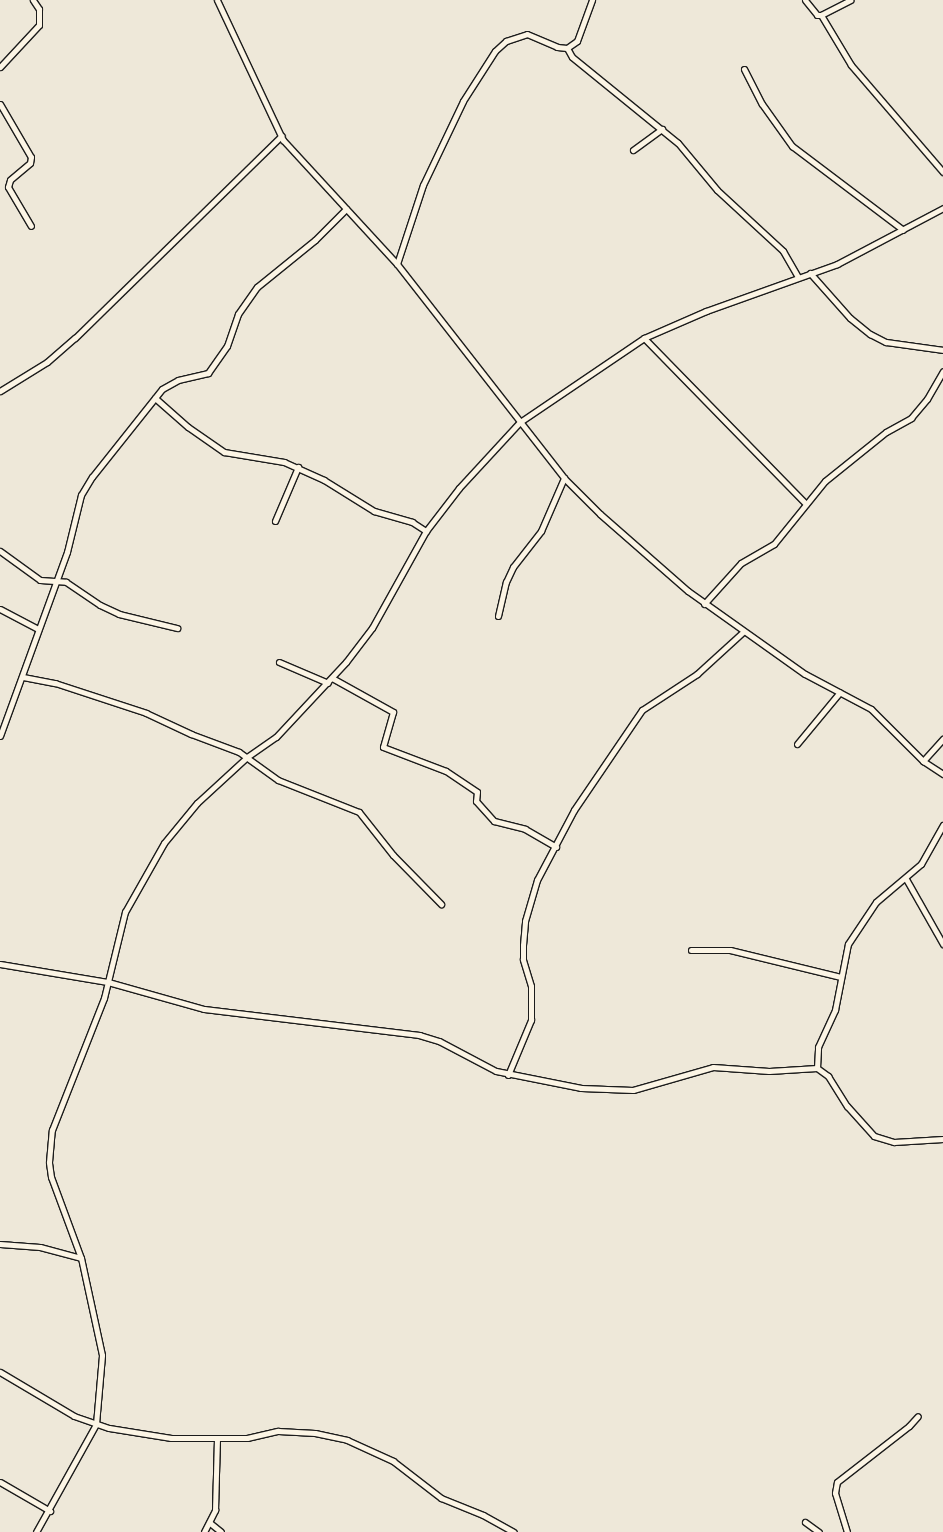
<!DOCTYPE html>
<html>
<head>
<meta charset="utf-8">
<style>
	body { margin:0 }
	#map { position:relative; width:943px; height:1532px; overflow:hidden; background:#eee8d9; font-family:"Playpen Sans",sans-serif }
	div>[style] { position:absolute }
	.roads { filter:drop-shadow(1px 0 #1c1c1c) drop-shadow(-1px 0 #1c1c1c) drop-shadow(0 1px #1c1c1c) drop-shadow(0 -1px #1c1c1c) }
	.street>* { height:5px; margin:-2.5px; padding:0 2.5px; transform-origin:2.5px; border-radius:2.5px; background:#fcf5e5 }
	span { translate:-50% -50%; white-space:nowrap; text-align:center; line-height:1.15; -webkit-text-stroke:4px #fcf5e5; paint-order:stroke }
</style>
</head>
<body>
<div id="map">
	<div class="roads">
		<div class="street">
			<div style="left:217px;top:0;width:155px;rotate:64.8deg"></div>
			<div style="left:283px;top:140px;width:168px;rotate:47.4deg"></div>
			<div style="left:397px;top:264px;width:271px;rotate:52deg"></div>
			<div style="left:564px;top:478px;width:51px;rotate:45deg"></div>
			<div style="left:600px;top:514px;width:117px;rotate:41.2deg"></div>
			<div style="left:688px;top:591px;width:143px;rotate:35.4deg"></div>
			<div style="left:805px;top:674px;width:75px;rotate:27.9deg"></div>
			<div style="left:871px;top:709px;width:74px;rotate:45deg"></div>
			<div style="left:923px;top:761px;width:24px;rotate:33deg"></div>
			<div style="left:805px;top:0;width:19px;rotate:51deg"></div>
			<div style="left:817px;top:15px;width:4px"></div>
			<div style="left:821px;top:15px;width:33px;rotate:-27deg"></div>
			<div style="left:821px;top:15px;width:58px;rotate:59deg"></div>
			<div style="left:851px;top:65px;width:141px;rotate:49.3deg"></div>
			<div style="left:567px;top:48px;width:10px;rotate:61deg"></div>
			<div style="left:572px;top:57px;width:136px;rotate:39.1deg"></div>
			<div style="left:678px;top:143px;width:61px;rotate:50.3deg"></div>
			<div style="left:717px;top:190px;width:90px;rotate:42.7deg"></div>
			<div style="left:783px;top:251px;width:30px;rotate:60deg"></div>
			<div style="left:0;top:67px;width:57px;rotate:-47.1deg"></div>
			<div style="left:39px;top:25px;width:16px;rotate:-90deg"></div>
			<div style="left:39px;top:9px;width:11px;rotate:-124deg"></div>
			<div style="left:744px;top:69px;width:39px;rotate:63deg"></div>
			<div style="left:762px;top:104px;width:52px;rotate:54.5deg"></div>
			<div style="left:792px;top:146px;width:139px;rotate:37.1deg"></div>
			<div style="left:0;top:104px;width:61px;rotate:59.7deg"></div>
			<div style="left:31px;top:157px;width:6px;rotate:99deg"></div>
			<div style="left:30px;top:163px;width:26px;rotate:140deg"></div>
			<div style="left:10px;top:180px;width:7px;rotate:106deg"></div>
			<div style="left:8px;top:187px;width:45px;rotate:59.5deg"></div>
			<div style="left:633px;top:150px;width:36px;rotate:-36deg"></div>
			<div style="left:397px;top:264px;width:83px;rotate:-71.8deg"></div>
			<div style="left:423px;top:185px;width:93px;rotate:-64.5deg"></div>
			<div style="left:463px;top:101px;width:59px;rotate:-57.4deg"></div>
			<div style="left:495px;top:51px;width:15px;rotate:-42deg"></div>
			<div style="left:506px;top:41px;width:22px;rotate:-18deg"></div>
			<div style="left:527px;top:34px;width:33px;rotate:23deg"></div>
			<div style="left:557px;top:47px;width:10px;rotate:6deg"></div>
			<div style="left:567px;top:48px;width:12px;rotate:-35deg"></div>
			<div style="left:577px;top:41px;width:44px;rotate:-69.9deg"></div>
			<div style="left:810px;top:273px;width:60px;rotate:48.4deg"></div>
			<div style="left:850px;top:318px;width:26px;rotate:39deg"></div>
			<div style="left:870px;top:334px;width:18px;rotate:27deg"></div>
			<div style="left:886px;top:342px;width:58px;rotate:8deg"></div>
			<div style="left:644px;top:338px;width:232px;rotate:45.7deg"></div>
			<div style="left:0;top:391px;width:55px;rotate:-31.7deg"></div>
			<div style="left:47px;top:362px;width:37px;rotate:-41deg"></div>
			<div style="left:75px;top:338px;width:289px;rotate:-44.4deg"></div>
			<div style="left:155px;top:398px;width:44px;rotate:41.3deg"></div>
			<div style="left:188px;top:427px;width:44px;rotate:34.8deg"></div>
			<div style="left:224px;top:452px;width:61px;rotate:9.5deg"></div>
			<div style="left:284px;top:462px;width:44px;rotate:24.2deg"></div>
			<div style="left:324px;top:480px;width:59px;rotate:31.8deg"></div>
			<div style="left:374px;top:511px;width:40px;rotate:16deg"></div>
			<div style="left:412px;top:522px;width:17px;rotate:33deg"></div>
			<div style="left:275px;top:521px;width:59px;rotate:-66.9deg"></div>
			<div style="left:0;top:551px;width:49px;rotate:35.9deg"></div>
			<div style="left:40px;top:580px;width:26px;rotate:4deg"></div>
			<div style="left:66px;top:582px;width:41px;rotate:34.1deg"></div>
			<div style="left:100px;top:605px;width:21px;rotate:25deg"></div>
			<div style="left:119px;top:614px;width:60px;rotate:13.6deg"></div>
			<div style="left:704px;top:604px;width:55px;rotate:-47.9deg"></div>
			<div style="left:741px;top:563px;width:38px;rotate:-30deg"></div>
			<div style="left:774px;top:544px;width:81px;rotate:-51deg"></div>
			<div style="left:825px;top:481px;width:78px;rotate:-38.8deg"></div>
			<div style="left:886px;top:432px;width:29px;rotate:-29deg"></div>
			<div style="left:911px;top:418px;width:25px;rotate:-50deg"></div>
			<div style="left:927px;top:399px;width:32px;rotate:-60deg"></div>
			<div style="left:0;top:609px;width:43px;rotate:27.8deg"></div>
			<div style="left:498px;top:616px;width:35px;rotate:-77deg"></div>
			<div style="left:506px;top:582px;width:17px;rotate:-65deg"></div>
			<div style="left:513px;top:567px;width:46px;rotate:-52.1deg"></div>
			<div style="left:541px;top:531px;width:58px;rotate:-66.5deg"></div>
			<div style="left:279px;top:662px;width:53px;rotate:23.2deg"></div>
			<div style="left:23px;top:677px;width:33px;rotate:11deg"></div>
			<div style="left:55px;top:683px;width:96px;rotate:18.2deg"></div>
			<div style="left:146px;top:713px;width:50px;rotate:25deg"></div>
			<div style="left:191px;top:734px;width:51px;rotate:20.6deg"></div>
			<div style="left:239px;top:752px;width:48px;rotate:35.7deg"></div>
			<div style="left:278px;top:780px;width:87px;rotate:21.6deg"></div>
			<div style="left:359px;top:812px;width:55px;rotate:51.7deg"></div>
			<div style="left:393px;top:855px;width:69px;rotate:45.6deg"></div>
			<div style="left:332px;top:678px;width:70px;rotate:29.1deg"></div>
			<div style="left:393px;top:712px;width:36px;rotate:106deg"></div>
			<div style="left:383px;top:747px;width:67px;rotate:20.9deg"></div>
			<div style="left:446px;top:771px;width:37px;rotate:34deg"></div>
			<div style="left:477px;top:792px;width:9px;rotate:96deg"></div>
			<div style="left:476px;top:801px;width:27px;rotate:48deg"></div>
			<div style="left:494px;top:821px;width:32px;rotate:14deg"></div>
			<div style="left:525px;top:829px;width:36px;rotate:30deg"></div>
			<div style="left:0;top:736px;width:196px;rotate:-70deg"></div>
			<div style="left:67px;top:552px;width:59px;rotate:-76.2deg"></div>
			<div style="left:81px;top:495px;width:21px;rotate:-59deg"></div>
			<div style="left:92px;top:477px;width:112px;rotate:-51.5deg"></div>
			<div style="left:162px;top:389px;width:18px;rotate:-29deg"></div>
			<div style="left:178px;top:380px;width:31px;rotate:-13deg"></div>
			<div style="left:208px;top:373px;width:33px;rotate:-55deg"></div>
			<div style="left:227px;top:346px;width:34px;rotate:-71deg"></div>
			<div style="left:238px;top:314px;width:33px;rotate:-55deg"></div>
			<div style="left:257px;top:287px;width:75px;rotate:-39deg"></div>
			<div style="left:315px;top:240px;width:44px;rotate:-45deg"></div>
			<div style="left:797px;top:744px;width:67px;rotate:-50.4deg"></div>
			<div style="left:923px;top:761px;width:30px;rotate:-48deg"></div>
			<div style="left:906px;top:879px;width:75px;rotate:60.4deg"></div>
			<div style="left:691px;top:950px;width:39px"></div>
			<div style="left:730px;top:950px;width:114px;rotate:13.7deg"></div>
			<div style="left:0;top:964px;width:109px;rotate:9.5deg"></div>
			<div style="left:108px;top:982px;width:100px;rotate:15.7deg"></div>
			<div style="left:204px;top:1009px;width:217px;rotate:6.9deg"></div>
			<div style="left:419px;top:1035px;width:21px;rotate:17deg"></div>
			<div style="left:439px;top:1041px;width:64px;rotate:27.8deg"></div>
			<div style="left:496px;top:1071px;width:87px;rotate:11.3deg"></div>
			<div style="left:581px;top:1088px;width:52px;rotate:2.2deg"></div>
			<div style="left:633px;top:1090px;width:83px;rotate:-16deg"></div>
			<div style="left:713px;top:1067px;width:56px;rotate:4.1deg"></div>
			<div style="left:769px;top:1071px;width:48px;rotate:-3.6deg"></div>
			<div style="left:817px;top:1068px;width:14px;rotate:36deg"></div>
			<div style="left:828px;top:1076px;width:36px;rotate:58deg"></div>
			<div style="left:847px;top:1106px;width:40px;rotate:48deg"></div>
			<div style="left:874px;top:1136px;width:21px;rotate:17deg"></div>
			<div style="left:894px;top:1142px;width:49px;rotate:-3.5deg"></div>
			<div style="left:817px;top:1068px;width:21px;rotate:-87deg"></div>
			<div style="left:818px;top:1047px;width:41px;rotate:-65.3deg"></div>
			<div style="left:835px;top:1010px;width:67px;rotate:-78.9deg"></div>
			<div style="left:848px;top:944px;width:50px;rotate:-56.3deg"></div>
			<div style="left:876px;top:902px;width:59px;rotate:-40.2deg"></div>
			<div style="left:921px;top:864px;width:45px;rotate:-60.6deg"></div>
			<div style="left:508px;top:1075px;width:60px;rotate:-67.3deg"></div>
			<div style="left:531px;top:1020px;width:34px;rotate:-90deg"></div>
			<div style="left:531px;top:986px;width:28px;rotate:-107deg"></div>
			<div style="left:523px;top:959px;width:14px;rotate:-90deg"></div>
			<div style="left:523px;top:945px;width:24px;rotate:-85deg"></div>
			<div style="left:525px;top:921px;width:43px;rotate:-73.7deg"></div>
			<div style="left:537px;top:880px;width:79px;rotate:-62.1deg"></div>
			<div style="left:574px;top:810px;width:121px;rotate:-55.8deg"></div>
			<div style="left:642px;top:710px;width:66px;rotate:-33.2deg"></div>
			<div style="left:697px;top:674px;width:62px;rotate:-42.4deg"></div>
			<div style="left:0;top:1244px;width:40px;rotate:4.3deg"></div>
			<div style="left:40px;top:1247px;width:42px;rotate:15deg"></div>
			<div style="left:0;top:1372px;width:86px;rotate:30.7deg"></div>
			<div style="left:74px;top:1416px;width:37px;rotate:19deg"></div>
			<div style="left:109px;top:1428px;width:63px;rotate:9.2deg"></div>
			<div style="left:171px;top:1438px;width:76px"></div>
			<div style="left:247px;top:1438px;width:32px;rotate:-13deg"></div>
			<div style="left:278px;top:1431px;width:37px;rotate:3deg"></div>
			<div style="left:315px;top:1433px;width:33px;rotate:12deg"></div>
			<div style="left:347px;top:1440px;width:51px;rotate:24.5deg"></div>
			<div style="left:393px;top:1461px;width:61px;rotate:37.6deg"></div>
			<div style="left:441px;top:1498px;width:45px;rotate:22deg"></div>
			<div style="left:483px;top:1515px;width:35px;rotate:29deg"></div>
			<div style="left:0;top:1482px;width:58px;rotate:30.1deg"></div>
			<div style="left:805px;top:1522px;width:17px;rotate:36deg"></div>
			<div style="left:210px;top:1523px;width:14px;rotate:39deg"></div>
			<div style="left:36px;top:1532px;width:124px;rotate:-60.9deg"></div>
			<div style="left:96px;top:1424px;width:69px;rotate:-85deg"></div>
			<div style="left:102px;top:1355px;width:99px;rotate:-102.2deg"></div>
			<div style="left:81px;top:1258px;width:86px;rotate:-110.3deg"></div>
			<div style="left:51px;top:1177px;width:15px;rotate:-98deg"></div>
			<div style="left:49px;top:1162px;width:32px;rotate:-85deg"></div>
			<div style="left:52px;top:1130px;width:142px;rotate:-68.5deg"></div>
			<div style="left:104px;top:998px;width:89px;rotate:-76.3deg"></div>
			<div style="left:125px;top:912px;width:79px;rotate:-60.5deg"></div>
			<div style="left:164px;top:843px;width:52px;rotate:-50.5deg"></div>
			<div style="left:197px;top:803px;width:68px;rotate:-42.6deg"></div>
			<div style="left:247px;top:757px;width:35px;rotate:-35deg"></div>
			<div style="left:276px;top:737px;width:103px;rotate:-47deg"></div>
			<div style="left:346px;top:662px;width:43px;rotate:-52.6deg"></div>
			<div style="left:372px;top:628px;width:111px;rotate:-60.9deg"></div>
			<div style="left:426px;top:531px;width:54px;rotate:-52.5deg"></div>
			<div style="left:459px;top:488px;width:90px;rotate:-47.3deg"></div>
			<div style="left:520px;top:422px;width:150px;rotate:-34.1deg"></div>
			<div style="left:644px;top:338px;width:68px;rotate:-23.5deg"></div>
			<div style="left:706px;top:311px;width:139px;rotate:-19.7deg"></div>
			<div style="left:837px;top:264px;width:120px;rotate:-27.8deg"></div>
			<div style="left:204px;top:1532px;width:25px;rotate:-63deg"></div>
			<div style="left:215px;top:1510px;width:70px;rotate:-88.4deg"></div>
			<div style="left:847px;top:1532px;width:41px;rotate:-107.1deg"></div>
			<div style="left:835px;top:1493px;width:11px;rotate:-80deg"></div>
			<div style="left:837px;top:1482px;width:91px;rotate:-37.9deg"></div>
			<div style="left:909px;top:1426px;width:13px;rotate:-48deg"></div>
		</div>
	</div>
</div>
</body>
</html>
